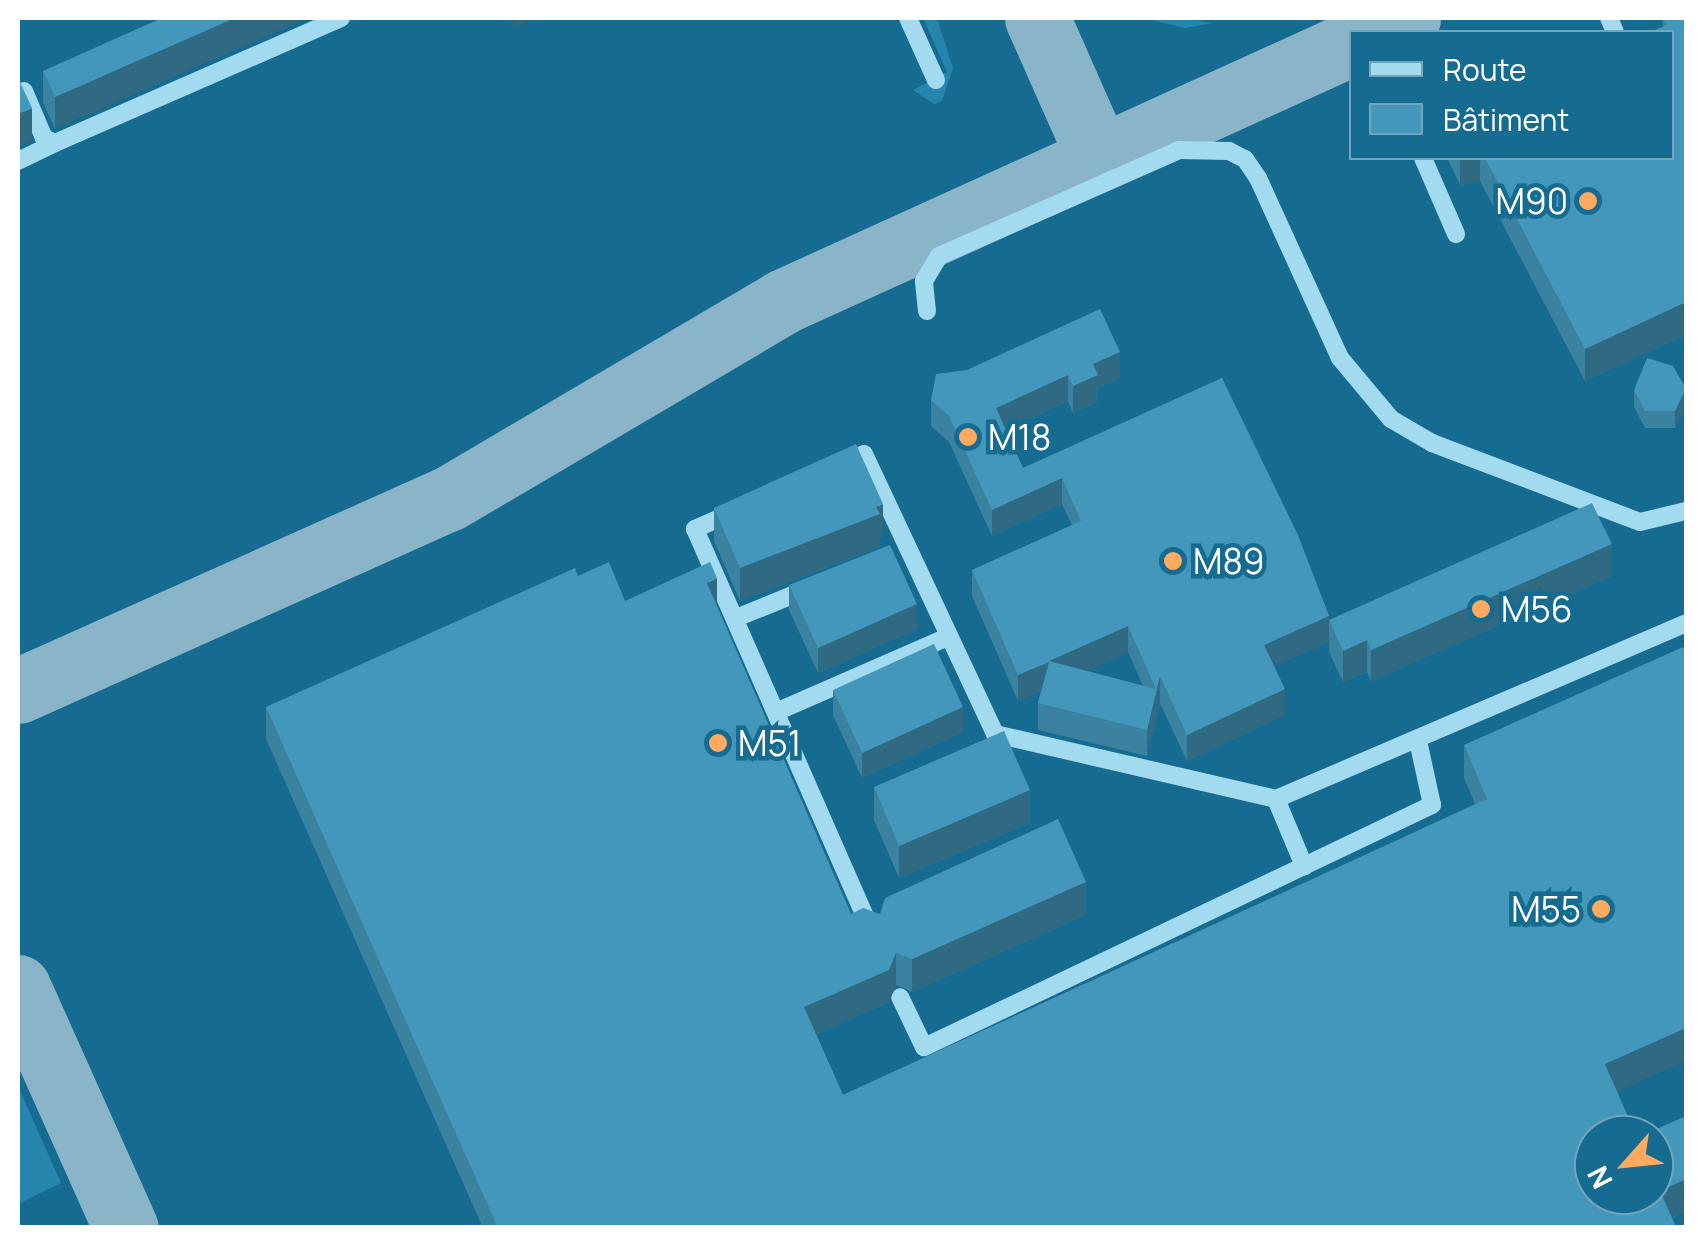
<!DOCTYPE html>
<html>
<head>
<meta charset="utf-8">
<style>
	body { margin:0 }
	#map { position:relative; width:1704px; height:1245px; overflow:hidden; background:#156b90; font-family:Manrope,sans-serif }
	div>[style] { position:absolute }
	.green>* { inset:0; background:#2585ad }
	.taxiway>* { height:65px; margin:-32.5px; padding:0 32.5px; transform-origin:32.5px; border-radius:32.5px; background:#8ab5c8 }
	.minor>* { height:18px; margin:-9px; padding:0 9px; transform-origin:9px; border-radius:9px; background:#a2daf0 }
	.wall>* { inset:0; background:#3a82a0 }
	.shaded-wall>* { inset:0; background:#2f6a82 }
	.building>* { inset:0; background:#4397ba }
	.dots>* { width:28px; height:28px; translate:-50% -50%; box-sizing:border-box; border:5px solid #156b90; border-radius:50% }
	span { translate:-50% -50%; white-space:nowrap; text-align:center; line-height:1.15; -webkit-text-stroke:9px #156b90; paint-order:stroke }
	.poi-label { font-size:35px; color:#fff }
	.right { translate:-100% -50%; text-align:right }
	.left { translate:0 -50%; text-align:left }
	.frame { position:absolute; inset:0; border:20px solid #fff; pointer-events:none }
	.legend { position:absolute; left:1349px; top:30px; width:325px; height:130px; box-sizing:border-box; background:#156b90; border:2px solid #73a6bc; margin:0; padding:12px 18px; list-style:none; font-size:30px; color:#fff }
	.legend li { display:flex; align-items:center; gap:20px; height:50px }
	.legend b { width:50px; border:2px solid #73a6bc }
	.north { position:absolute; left:1574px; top:1115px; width:100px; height:100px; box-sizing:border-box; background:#156b90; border:2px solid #73a6bc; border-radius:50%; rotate:243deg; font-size:28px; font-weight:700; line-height:40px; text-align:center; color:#fff }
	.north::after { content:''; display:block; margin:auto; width:35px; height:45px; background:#ffa961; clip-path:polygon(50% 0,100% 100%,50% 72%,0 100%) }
</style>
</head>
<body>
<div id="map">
	<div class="green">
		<div style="clip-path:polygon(923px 18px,937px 18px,953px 68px,942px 101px,934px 104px,913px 90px,947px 72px)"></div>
		<div style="clip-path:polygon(1143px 18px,1183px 18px,1213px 23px,1185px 28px)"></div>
		<div style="clip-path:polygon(18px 1086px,61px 1183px,18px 1204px)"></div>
	</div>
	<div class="taxiway">
		<div style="left:1037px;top:18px;width:153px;rotate:66.1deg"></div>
		<div style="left:1375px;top:32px;width:36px;rotate:-23deg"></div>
		<div style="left:18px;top:691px;width:471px;rotate:-24.1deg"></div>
		<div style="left:448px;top:499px;width:390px;rotate:-30.5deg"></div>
		<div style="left:784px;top:301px;width:624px;rotate:-24.43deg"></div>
		<div style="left:18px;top:987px;width:264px;rotate:65.9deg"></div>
	</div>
	<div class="minor">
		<div style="left:908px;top:18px;width:68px;rotate:65.7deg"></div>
		<div style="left:1609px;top:18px;width:15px;rotate:67deg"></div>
		<div style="left:24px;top:91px;width:51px;rotate:66.9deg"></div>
		<div style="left:44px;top:138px;width:12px;rotate:24deg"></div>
		<div style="left:55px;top:143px;width:312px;rotate:-23.6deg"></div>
		<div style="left:1423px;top:158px;width:83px;rotate:66.5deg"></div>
		<div style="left:18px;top:161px;width:41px;rotate:-25.9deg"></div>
		<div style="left:927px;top:311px;width:30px;rotate:-96deg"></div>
		<div style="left:924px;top:281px;width:29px;rotate:-59deg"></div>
		<div style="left:939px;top:256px;width:262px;rotate:-23.8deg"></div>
		<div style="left:1179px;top:150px;width:50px;rotate:1.1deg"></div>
		<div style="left:1229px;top:151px;width:18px;rotate:27deg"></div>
		<div style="left:1245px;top:159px;width:23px;rotate:56deg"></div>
		<div style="left:1258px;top:178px;width:198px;rotate:65.5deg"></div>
		<div style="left:1340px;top:358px;width:80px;rotate:50.1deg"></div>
		<div style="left:1391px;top:419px;width:48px;rotate:30.3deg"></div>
		<div style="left:1432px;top:443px;width:222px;rotate:20.8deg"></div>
		<div style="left:1640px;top:522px;width:47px;rotate:-13.4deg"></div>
		<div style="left:842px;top:464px;width:24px;rotate:-24deg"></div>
		<div style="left:864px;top:454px;width:309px;rotate:64.9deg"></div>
		<div style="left:995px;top:734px;width:288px;rotate:13deg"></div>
		<div style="left:1276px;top:799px;width:73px;rotate:67.3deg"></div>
		<div style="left:1304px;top:866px;width:421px;rotate:154.5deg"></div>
		<div style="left:924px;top:1047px;width:55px;rotate:-115.6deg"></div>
		<div style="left:736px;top:511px;width:45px;rotate:156.3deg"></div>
		<div style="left:695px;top:529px;width:435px;rotate:66.3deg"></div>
		<div style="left:736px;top:618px;width:80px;rotate:-22.1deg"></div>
		<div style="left:776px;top:712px;width:188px;rotate:-23.6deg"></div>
		<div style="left:1276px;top:799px;width:446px;rotate:-23.2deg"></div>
		<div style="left:1304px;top:866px;width:142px;rotate:-25.5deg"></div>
		<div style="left:1432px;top:805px;width:66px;rotate:-102.3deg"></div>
	</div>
	<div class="wall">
		<div style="clip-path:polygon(162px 18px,55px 129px,43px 103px,43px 71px)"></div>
		<div style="clip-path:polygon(1662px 18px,1686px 18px,1686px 335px,1585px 381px,1480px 181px,1460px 185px,1447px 158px,1672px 158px)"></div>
		<div style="clip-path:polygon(evenodd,967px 370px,1120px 378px,1098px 388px,1098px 402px,1073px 413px,1068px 401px,1005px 430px,1023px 468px,1222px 378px,1329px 642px,1274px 666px,1285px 715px,1187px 761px,1160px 703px,1147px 756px,1038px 730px,1038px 703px,1041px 691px,1018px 701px,972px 596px,972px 570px,1072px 525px,1062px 504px,992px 536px,949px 442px,931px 426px,931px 400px,967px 370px,1128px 652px,1143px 686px,1086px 671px,1128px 652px)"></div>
		<div style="clip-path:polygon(1634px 390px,1686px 406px,1675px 428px,1645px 428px,1634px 407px)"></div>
		<div style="clip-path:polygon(714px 508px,883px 536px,880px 538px,880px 547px,740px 601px,714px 541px)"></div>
		<div style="clip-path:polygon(578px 576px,625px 601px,717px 607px,851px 914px,1086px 915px,912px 992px,896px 985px,889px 1002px,816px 1034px,843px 1095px,1475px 804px,1464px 778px,1464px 745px,1617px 1091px,1594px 1195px,1686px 1116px,1686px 1211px,1672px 1218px,1676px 1228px,483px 1228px,266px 739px,266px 707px)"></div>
		<div style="clip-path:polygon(1612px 576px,1371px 681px,1367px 672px,1343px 682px,1329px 652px,1329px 620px)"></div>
		<div style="clip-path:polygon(789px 585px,917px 629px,818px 673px,789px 610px)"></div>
		<div style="clip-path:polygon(833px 690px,963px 732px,862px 778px,833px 715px)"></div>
		<div style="clip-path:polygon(874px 787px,1030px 823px,899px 878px,874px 820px)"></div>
	</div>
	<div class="shaded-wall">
		<div style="clip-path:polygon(235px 18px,308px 18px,55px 129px,55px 97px)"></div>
		<div style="clip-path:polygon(513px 18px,537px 18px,513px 28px)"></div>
		<div style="clip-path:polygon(32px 108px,32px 141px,18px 147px,18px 114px)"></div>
		<div style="clip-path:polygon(1460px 158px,1480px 158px,1480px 181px,1460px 185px)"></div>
		<div style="clip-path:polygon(1686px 302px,1686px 335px,1585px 381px,1585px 349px)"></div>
		<div style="clip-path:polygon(1120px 352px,1120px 378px,1098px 388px,1098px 402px,1073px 413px,1073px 386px,1093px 364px)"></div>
		<div style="clip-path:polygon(1068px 375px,1068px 401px,996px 434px,996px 408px)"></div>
		<div style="clip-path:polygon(1686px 389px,1686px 406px,1675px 428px,1675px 411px)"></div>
		<div style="clip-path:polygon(1062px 478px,1062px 504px,992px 536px,992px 510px)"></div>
		<div style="clip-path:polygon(883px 504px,883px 536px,880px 538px,880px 547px,740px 601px,740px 568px)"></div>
		<div style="clip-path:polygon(1612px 544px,1612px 576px,1371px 681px,1371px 650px)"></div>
		<div style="clip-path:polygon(717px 578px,717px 611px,707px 583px)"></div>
		<div style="clip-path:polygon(917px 604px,917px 629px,818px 673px,818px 648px)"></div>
		<div style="clip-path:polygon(1329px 616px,1329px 642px,1264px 671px,1264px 645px)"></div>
		<div style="clip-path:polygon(1128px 626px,1128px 652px,1049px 688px,1049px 661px)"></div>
		<div style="clip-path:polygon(1367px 640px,1367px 672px,1343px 682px,1343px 651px)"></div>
		<div style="clip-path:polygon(1049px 662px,1049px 688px,1018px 701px,1018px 675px)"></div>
		<div style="clip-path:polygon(1160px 676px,1160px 703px,1147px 756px,1147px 730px)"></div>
		<div style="clip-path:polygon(1285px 689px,1285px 715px,1187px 761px,1187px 735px)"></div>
		<div style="clip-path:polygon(963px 707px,963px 732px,862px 778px,862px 753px)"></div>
		<div style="clip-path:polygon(1030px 790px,1030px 823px,899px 878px,899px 846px)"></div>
		<div style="clip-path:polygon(1086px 882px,1086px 915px,912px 992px,912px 959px)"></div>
		<div style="clip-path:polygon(896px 953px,896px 985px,889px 1002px,804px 1039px,804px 1007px)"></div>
		<div style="clip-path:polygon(1686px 1028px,1686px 1061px,1605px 1097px,1605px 1064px)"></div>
		<div style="clip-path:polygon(1686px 1179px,1686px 1211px,1660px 1223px,1660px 1191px)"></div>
	</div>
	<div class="building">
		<div style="clip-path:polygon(162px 18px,235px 18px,55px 97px,43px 71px)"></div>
		<div style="clip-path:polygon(1664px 18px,1686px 18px,1686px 302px,1585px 349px,1485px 158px,1672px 158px,1672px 32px,1650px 32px,1667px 25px)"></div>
		<div style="clip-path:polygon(18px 78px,32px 108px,18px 114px)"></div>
		<div style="clip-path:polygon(evenodd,1100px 309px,1120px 352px,1093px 364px,1098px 375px,1073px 386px,1068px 375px,996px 408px,1023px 468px,1222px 378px,1298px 535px,1329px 616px,1264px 645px,1285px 689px,1187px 735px,1160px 676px,1147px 730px,1038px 703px,1049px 662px,1018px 675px,972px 570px,1081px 521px,1062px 478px,992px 510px,949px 416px,931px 400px,936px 374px,967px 370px,1100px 309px,1128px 626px,1156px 689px,1049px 661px,1128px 626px)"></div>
		<div style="clip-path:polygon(1647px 358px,1673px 366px,1686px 389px,1675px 411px,1645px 411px,1634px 390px)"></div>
		<div style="clip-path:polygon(856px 444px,883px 504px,876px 507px,880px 514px,740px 568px,714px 508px)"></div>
		<div style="clip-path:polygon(1592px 503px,1612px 544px,1371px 650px,1367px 640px,1343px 651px,1329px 620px)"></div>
		<div style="clip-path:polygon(890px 545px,917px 604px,818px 648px,789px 585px)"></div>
		<div style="clip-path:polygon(609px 562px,625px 601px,710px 562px,717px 578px,707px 583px,851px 914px,863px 908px,880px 914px,885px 898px,1058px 819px,1086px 882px,912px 959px,896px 953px,889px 970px,804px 1007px,843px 1095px,1487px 799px,1464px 745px,1683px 647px,1686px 656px,1686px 1028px,1605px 1064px,1636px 1135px,1594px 1135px,1594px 1195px,1654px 1195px,1654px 1135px,1643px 1135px,1686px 1116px,1686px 1179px,1660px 1191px,1676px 1227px,498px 1228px,266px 707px,575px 568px,578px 576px)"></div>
		<div style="clip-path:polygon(934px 644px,963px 707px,862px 753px,833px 690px)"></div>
		<div style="clip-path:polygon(1004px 731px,1030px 790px,899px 846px,874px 787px)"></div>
	</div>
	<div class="dots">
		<div style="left:1588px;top:201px;background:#ffa961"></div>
		<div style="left:968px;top:437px;background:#ffa961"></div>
		<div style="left:1173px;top:561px;background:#ffa961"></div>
		<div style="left:1481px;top:609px;background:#ffa961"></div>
		<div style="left:718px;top:743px;background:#ffa961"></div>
		<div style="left:1601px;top:909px;background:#ffa961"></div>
	</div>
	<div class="poi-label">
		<span class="right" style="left:1568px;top:201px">M90</span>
		<span class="left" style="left:988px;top:437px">M18</span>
		<span class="left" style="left:1193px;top:561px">M89</span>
		<span class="left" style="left:1501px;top:609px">M56</span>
		<span class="left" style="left:738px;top:743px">M51</span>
		<span class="right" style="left:1581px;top:909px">M55</span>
	</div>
	<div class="frame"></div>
	<ul class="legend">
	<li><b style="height:12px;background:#a2daf0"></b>Route</li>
	<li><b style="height:28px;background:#4397ba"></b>Bâtiment</li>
	</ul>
	<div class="north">N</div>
</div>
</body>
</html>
